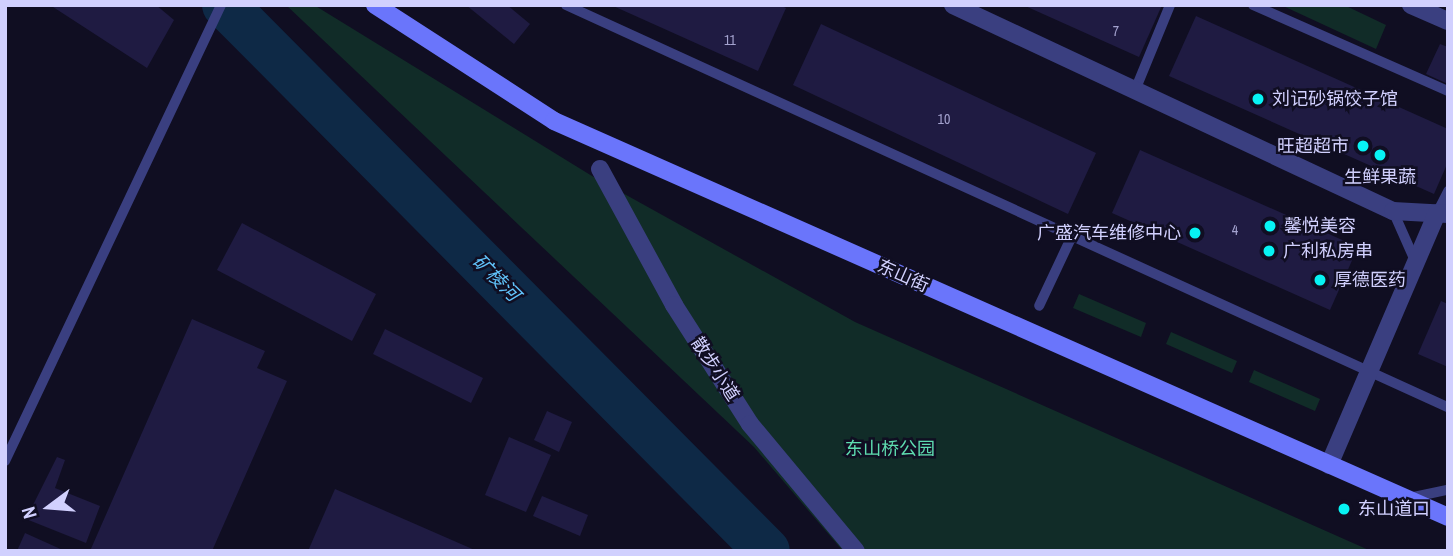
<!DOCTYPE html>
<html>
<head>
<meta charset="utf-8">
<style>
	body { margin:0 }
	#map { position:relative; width:1453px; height:556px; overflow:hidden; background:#100e22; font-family:"Archivo Narrow","Noto Sans SC",sans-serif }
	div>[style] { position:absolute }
	.green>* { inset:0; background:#112c28 }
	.river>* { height:46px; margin:-23px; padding:0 23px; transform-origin:23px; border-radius:23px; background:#0e2946 }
	.building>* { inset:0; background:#1f1b42 }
	.service>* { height:10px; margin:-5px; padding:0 5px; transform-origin:5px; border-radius:5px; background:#3a3f80 }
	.pedestrian>* { height:18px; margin:-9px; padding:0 9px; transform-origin:9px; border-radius:9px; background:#3a3f80 }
	.minor>* { height:18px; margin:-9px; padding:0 9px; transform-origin:9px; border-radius:9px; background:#3a3f80 }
	.secondary>* { height:18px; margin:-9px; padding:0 9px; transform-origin:9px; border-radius:9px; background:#6a75fb }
	.dots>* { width:19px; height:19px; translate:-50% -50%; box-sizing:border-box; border:4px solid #100e22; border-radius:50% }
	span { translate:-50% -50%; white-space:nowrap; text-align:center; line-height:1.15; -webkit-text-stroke:5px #100e22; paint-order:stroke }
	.number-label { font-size:14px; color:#a4a3cf }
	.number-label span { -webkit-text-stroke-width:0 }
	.poi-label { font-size:18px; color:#d1d0fe }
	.left { translate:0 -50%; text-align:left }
	.right { translate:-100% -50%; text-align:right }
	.street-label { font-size:18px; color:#d1d0fe }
	.park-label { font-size:18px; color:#5edcb0 }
	.water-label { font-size:19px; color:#61c3fb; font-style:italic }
	.frame { position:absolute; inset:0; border:7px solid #d1d0fe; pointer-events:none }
	.north { position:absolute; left:14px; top:472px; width:70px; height:70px; -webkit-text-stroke:5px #100e22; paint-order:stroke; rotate:254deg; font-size:19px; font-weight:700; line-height:28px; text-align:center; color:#d1d0fe }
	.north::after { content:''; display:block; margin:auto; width:24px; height:32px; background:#d1d0fe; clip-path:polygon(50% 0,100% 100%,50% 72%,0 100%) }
</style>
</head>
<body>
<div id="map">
	<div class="green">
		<div style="clip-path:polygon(286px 5px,314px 5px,592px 176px,855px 322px,1371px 551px,843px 551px,754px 447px)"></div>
		<div style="clip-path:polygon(1281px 5px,1344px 5px,1386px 25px,1376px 49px)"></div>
		<div style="clip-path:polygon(1079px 294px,1146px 323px,1141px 337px,1073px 308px)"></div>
		<div style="clip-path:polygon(1171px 332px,1237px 361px,1232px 373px,1166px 344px)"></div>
		<div style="clip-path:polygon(1254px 370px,1320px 399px,1315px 411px,1249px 382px)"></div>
	</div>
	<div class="river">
		<div style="left:225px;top:5px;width:769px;rotate:45.21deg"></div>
	</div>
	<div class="building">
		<div style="clip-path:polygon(50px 5px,156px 5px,174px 20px,147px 68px)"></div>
		<div style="clip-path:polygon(466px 5px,507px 5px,530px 24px,514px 44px)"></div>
		<div style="clip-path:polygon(611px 5px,779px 5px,786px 8px,758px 71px)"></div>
		<div style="clip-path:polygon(1023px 5px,1162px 5px,1139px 57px)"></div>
		<div style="clip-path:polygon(1196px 16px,1448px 129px,1448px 162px,1434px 194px,1169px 76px)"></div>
		<div style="clip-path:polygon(821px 24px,1096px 153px,1068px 214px,793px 85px)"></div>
		<div style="clip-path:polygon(1440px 44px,1448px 47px,1448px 84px,1426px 74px)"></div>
		<div style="clip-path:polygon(1140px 150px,1358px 247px,1330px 310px,1112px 213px)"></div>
		<div style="clip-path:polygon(242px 223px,376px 294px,352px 341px,217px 270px)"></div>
		<div style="clip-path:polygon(1441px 301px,1448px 304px,1448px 367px,1418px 354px)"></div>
		<div style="clip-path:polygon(192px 319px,265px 351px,257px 368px,287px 381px,212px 551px,90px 551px)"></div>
		<div style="clip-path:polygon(385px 329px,483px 378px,471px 403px,373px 354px)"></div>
		<div style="clip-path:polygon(547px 411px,572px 422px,559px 452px,534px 440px)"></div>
		<div style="clip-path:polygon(509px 437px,551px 455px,526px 512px,485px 495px)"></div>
		<div style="clip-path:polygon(57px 457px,65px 460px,55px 488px,100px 506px,86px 543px,26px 519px)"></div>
		<div style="clip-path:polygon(335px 489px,477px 551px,308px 551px)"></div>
		<div style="clip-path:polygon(542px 496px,588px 515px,580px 536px,533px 516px)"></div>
		<div style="clip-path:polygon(25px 533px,65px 551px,17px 551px)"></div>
	</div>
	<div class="service">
		<div style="left:566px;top:5px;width:556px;rotate:24.54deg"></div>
		<div style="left:1072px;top:236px;width:77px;rotate:115.2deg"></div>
		<div style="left:1253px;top:5px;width:213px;rotate:23.8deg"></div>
		<div style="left:1136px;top:88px;width:90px;rotate:-67.7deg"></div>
		<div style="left:1393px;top:211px;width:57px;rotate:66.1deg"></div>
		<div style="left:1437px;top:213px;width:25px;rotate:-63deg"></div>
		<div style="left:1072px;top:236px;width:413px;rotate:24.5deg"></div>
		<div style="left:5px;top:461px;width:505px;rotate:-64.65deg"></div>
		<div style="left:1409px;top:498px;width:40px;rotate:-12deg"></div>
	</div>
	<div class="pedestrian">
		<div style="left:600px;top:169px;width:155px;rotate:61.4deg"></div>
		<div style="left:674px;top:305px;width:141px;rotate:57.4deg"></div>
		<div style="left:750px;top:424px;width:165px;rotate:50.2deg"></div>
	</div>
	<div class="minor">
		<div style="left:953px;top:5px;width:486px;rotate:25.1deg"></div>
		<div style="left:1393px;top:211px;width:55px;rotate:3.1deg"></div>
		<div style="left:1411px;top:5px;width:40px;rotate:23.4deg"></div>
		<div style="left:1329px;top:465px;width:274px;rotate:-66.8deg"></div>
	</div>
	<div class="secondary">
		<div style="left:375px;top:5px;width:213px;rotate:32.9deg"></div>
		<div style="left:554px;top:121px;width:978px;rotate:23.89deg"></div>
	</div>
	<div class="dots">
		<div style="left:1258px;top:99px;background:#07f3f4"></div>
		<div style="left:1363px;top:146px;background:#07f3f4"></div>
		<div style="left:1380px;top:155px;background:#07f3f4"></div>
		<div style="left:1270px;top:226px;background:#07f3f4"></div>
		<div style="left:1195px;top:233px;background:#07f3f4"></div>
		<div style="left:1269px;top:251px;background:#07f3f4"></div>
		<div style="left:1320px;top:280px;background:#07f3f4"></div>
		<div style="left:1344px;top:509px;background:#07f3f4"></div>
	</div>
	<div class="number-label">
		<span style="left:1116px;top:31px">7</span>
		<span style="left:730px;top:40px">11</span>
		<span style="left:944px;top:119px">10</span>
		<span style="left:1235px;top:230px">4</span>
	</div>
	<div class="poi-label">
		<span class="left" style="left:1272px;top:99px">刘记砂锅饺子馆</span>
		<span class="right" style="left:1349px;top:146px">旺超超市</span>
		<span style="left:1380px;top:177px">生鲜果蔬</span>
		<span class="left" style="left:1284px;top:226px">馨悦美容</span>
		<span class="right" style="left:1181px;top:233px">广盛汽车维修中心</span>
		<span class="left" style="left:1283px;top:251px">广利私房串</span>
		<span class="left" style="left:1334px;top:280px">厚德医药</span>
		<span class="left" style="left:1358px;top:509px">东山道口</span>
	</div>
	<div class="street-label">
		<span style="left:903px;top:276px;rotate:24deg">东山街</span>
		<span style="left:715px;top:369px;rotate:57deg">散步小道</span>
	</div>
	<div class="park-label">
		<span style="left:890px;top:449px">东山桥公园</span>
	</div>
	<div class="water-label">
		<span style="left:496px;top:278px;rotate:45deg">矿棱河</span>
	</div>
	<div class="frame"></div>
	<div class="north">N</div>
</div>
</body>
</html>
